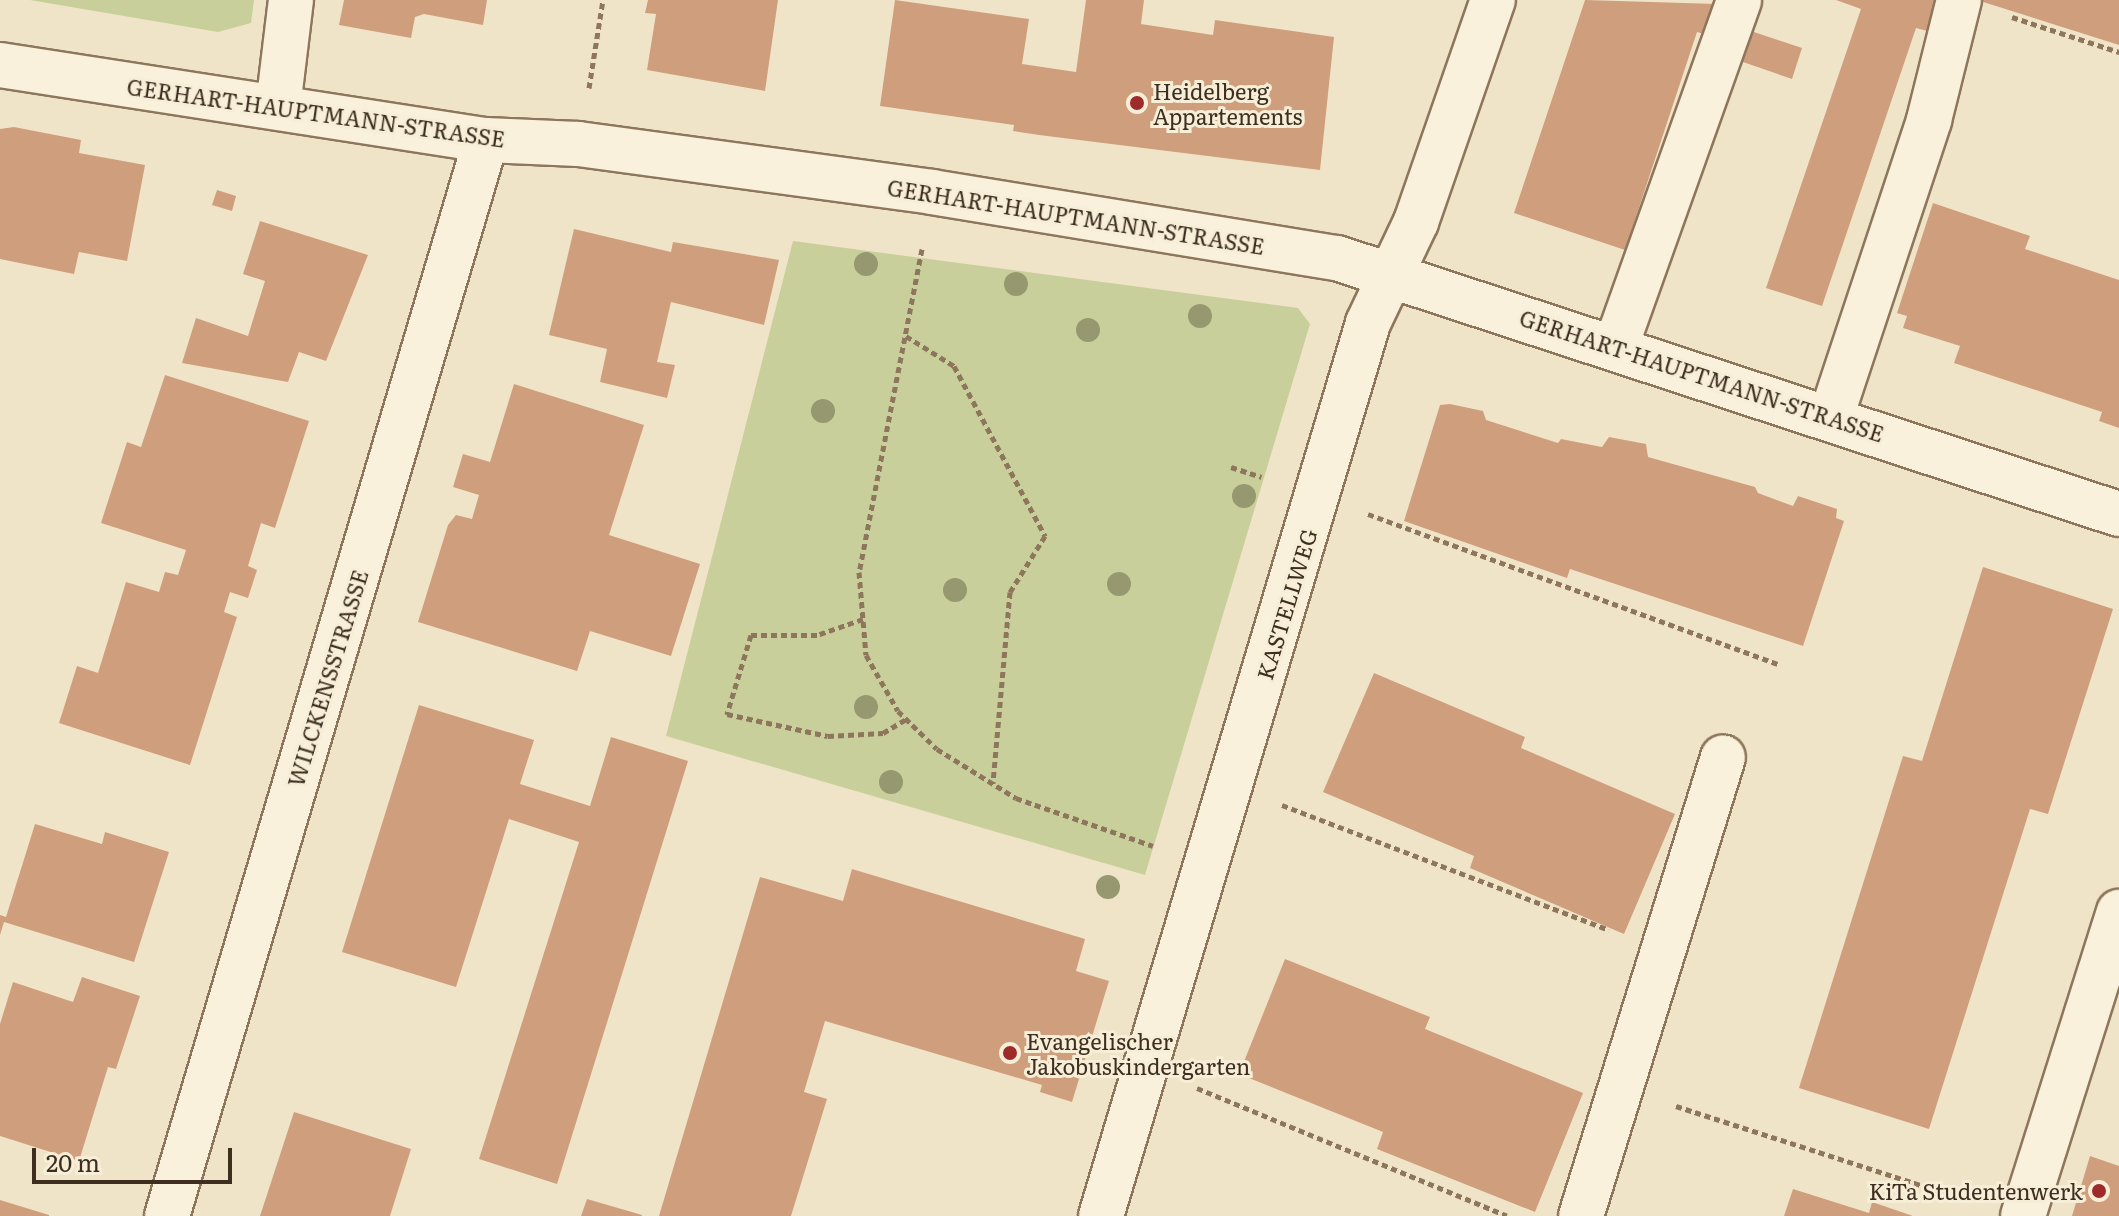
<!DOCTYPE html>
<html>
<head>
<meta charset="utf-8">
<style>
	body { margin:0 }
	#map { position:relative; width:2119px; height:1216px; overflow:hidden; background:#f0e4c8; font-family:Literata,serif }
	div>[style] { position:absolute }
	.green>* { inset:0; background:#c9cf9b }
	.building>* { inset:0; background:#cf9f7d }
	.path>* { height:5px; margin-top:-2.5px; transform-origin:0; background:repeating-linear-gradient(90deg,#8d765c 0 6px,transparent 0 10px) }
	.roads { filter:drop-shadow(2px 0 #8d765c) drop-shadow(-2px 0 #8d765c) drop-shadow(0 2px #8d765c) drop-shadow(0 -2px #8d765c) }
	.minor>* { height:44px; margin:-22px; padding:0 22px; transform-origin:22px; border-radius:22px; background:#faf1dc }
	.trees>* { width:24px; height:24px; margin:-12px; border-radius:50%; background:#96986f }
	.dots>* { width:22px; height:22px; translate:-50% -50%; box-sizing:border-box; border:4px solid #f7eed8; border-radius:50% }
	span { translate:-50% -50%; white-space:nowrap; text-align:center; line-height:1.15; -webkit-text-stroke:6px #f7eed8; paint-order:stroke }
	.poi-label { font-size:22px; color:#3d2e20 }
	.left { translate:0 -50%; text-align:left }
	.right { translate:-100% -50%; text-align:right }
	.street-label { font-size:22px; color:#3d2e20 }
	.scale { position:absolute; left:32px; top:1148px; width:200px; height:36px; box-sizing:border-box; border:4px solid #3d2e20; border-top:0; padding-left:10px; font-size:24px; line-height:28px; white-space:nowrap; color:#3d2e20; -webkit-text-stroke:6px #f7eed8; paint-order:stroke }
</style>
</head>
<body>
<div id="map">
	<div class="green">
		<div style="clip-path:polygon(30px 0,254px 0,251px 23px,218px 32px)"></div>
		<div style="clip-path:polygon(793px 241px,1298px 308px,1310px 324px,1145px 875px,666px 736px)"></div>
	</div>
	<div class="building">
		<div style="clip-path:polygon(344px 0,487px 0,483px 25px,424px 14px,415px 17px,411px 38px,339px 25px)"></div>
		<div style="clip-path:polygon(648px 0,778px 0,765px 91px,647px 70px,656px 14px,645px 13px)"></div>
		<div style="clip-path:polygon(895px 0,1029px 19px,1022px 64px,1076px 72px,1086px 0,1144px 0,1141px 24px,1213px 35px,1215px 20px,1334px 37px,1320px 170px,1039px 135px,1013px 131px,1014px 125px,880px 106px)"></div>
		<div style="clip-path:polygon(1585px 0,1717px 4px,1707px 35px,1697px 32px,1625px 250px,1514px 213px)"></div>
		<div style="clip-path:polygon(1836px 0,1938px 0,1931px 32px,1916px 28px,1822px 306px,1766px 288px,1861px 9px)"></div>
		<div style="clip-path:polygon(2119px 0,2119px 45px,1980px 1px,1980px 0)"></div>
		<div style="clip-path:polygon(1751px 31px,1802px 48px,1792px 79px,1740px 61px)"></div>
		<div style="clip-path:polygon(14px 127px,81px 140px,79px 153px,145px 165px,127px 261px,79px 252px,74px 274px,0 259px,0 129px)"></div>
		<div style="clip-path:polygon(217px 190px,236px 196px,232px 211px,212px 205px)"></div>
		<div style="clip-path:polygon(1933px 203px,2030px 236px,2025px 249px,2119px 280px,2119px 428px,2099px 421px,2102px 412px,1954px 363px,1960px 346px,1903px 328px,1907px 316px,1897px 313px)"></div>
		<div style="clip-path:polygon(260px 221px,368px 255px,326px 361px,299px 352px,288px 382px,182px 363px,196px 318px,248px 336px,265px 281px,243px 274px)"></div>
		<div style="clip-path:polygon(574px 229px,671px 252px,673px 242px,779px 260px,764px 325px,671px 302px,657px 362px,675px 365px,667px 398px,600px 382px,607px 349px,549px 335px)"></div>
		<div style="clip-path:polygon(165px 375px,309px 421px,275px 528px,261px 523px,248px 566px,257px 570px,248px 598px,230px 592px,224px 612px,237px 617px,190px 765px,59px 723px,77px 666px,98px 673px,126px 582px,159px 592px,165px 572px,178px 575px,186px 550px,101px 523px,127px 442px,141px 447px)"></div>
		<div style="clip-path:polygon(514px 384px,644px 425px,609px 535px,700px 564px,671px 656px,590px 631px,577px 671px,418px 622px,448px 525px,456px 515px,472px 519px,479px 495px,453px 487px,463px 454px,490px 462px)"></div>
		<div style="clip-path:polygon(1450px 404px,1483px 411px,1486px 420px,1558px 443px,1561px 439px,1602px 447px,1609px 437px,1646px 444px,1648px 457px,1755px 487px,1758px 493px,1793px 506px,1798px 496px,1837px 509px,1836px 518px,1844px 521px,1803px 646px,1570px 569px,1567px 578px,1404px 521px,1440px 405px)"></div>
		<div style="clip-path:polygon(1983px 567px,2113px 609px,2048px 814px,2030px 809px,1929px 1129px,1799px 1088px,1903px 756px,1922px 761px)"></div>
		<div style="clip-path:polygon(1374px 673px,1525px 737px,1521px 748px,1675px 814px,1624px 934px,1470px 868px,1474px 856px,1323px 792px)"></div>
		<div style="clip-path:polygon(419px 705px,534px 740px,520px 784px,590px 806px,611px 737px,688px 761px,557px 1184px,479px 1159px,579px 842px,509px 819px,456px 987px,342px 952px)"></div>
		<div style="clip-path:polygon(35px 824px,102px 844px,105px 832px,169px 852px,134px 962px,4px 922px,0 935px,0 915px,6px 917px)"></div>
		<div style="clip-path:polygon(852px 869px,1085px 939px,1076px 971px,1109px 981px,1072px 1102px,1040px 1092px,1042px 1085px,825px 1021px,804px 1092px,827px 1099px,791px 1216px,659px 1216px,760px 877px,843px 901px)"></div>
		<div style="clip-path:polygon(1285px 959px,1430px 1017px,1425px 1029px,1583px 1093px,1535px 1212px,1377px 1149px,1383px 1132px,1239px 1074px)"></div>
		<div style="clip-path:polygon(82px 977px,140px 996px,116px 1069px,108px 1067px,79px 1161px,0 1136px,0 1024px,13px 982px,73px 1002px)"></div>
		<div style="clip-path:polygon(294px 1112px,411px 1149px,390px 1216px,260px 1216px)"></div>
		<div style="clip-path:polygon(2090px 1156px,2119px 1166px,2119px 1216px,2072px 1216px)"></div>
		<div style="clip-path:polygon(1793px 1189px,1869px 1213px,1872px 1202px,1913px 1216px,1784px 1216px)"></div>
		<div style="clip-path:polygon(587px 1199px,642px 1215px,642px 1216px,581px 1216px)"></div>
		<div style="clip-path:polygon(0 1200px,49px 1215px,49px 1216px,0 1216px)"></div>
	</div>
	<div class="path">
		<div style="left:2012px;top:17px;width:113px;rotate:18.1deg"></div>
		<div style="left:589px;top:88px;width:89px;rotate:-81deg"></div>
		<div style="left:922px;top:249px;width:329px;rotate:101deg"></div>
		<div style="left:859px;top:572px;width:83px;rotate:85.2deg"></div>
		<div style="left:866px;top:655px;width:64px;rotate:60.3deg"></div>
		<div style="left:898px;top:711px;width:54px;rotate:44.3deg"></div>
		<div style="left:937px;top:749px;width:93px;rotate:31.8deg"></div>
		<div style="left:1016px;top:798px;width:145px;rotate:19.3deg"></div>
		<div style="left:906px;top:336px;width:57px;rotate:32deg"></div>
		<div style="left:954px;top:366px;width:193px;rotate:61.8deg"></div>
		<div style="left:1045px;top:536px;width:66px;rotate:122deg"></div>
		<div style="left:1010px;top:592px;width:192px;rotate:95.1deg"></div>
		<div style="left:1231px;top:467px;width:32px;rotate:18deg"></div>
		<div style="left:1368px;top:514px;width:436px;rotate:20.1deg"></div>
		<div style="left:863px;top:619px;width:49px;rotate:160.8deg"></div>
		<div style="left:817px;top:635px;width:66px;rotate:180deg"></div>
		<div style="left:751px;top:635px;width:83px;rotate:106.9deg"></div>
		<div style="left:727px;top:714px;width:103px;rotate:12.3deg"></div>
		<div style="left:828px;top:736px;width:55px;rotate:-3.1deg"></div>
		<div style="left:883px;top:733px;width:27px;rotate:-31deg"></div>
		<div style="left:1282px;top:805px;width:350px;rotate:20.9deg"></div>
		<div style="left:1197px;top:1088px;width:335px;rotate:22.4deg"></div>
		<div style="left:1676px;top:1106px;width:306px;rotate:17.9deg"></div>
	</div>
	<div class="roads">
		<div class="minor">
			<div style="left:0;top:65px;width:492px;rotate:8.8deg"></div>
			<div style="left:486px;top:140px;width:92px;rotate:2.5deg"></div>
			<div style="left:578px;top:144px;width:357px;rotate:7.7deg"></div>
			<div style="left:932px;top:192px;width:410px;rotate:9.3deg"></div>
			<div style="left:1337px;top:258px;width:823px;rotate:18.13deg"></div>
			<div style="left:278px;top:107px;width:108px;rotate:-83.1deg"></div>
			<div style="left:1616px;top:346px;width:367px;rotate:-70.4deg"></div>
			<div style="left:1831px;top:417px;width:313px;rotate:-71.7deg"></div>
			<div style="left:1929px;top:120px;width:124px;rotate:-76deg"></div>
			<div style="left:167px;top:1216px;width:1122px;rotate:-73.49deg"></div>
			<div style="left:1101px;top:1216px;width:932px;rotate:-73.35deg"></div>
			<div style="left:1368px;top:323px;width:112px;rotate:-64.6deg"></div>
			<div style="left:1416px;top:222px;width:235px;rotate:-70.9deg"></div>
			<div style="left:1581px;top:1216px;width:480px;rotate:-72.8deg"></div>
			<div style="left:2023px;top:1216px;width:319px;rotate:-72.5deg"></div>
		</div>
	</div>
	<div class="trees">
		<div style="left:866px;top:264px"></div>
		<div style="left:1016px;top:284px"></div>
		<div style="left:1200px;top:316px"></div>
		<div style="left:1088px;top:330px"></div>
		<div style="left:823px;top:411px"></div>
		<div style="left:1244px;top:496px"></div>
		<div style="left:1119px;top:584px"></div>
		<div style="left:955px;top:590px"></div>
		<div style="left:866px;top:707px"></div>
		<div style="left:891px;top:782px"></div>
		<div style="left:1108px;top:887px"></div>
	</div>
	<div class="dots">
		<div style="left:1137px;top:103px;background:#9e2a2b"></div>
		<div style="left:1010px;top:1053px;background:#9e2a2b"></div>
		<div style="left:2099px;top:1191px;background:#9e2a2b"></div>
	</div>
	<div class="poi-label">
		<span class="left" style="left:1153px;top:103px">Heidelberg<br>Appartements</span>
		<span class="left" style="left:1026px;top:1053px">Evangelischer<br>Jakobuskindergarten</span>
		<span class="right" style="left:2083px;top:1191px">KiTa Studentenwerk</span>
	</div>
	<div class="street-label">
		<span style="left:316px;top:112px;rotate:8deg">GERHART-HAUPTMANN-STRASSE</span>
		<span style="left:1076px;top:216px;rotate:9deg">GERHART-HAUPTMANN-STRASSE</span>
		<span style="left:1702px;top:375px;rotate:18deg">GERHART-HAUPTMANN-STRASSE</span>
		<span style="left:1286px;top:604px;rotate:-73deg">KASTELLWEG</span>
		<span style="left:327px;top:678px;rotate:-73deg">WILCKENSSTRASSE</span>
	</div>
	<div class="scale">20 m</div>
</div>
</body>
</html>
